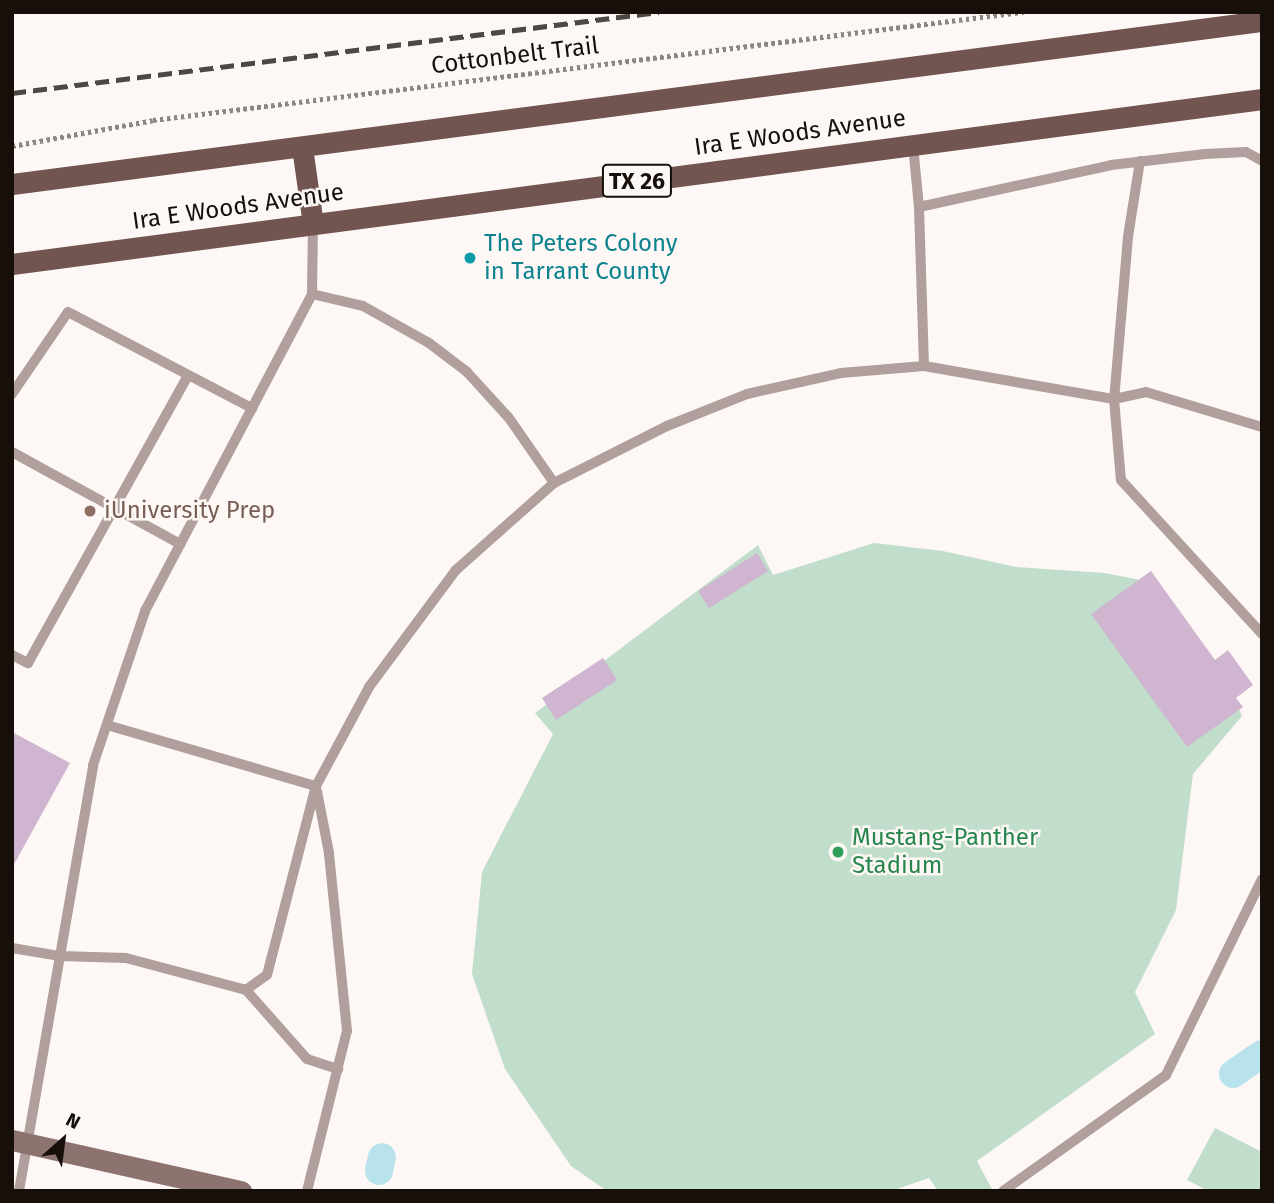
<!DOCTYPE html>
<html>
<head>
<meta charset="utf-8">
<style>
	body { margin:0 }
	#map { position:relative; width:1274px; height:1203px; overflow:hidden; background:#fdf8f5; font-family:"Fira Sans",sans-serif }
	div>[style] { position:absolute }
	.green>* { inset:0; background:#c1ddcb }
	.canal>* { height:28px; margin:-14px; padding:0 14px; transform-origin:14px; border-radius:14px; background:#b8e3ec }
	.building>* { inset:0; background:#cfb5cf }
	.path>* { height:4.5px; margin-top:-2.25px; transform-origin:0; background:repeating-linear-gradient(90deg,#8d8783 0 3.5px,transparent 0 7px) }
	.lane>* { height:10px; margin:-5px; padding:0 5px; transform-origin:5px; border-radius:5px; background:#b09f9c }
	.secondary>* { height:21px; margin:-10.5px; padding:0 10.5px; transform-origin:10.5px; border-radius:10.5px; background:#8c7370 }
	.primary>* { height:21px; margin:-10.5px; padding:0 10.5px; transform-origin:10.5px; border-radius:10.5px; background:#725551 }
	.rail>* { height:5px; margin-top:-2.5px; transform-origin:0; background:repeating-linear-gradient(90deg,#4e4843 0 14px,transparent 0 21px) }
	.dots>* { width:19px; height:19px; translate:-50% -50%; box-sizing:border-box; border:4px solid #fdf8f5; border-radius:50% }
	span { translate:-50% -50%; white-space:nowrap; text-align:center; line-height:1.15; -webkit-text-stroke:5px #fdf8f5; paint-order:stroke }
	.shield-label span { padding:2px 5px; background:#fdf8f5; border:2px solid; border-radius:5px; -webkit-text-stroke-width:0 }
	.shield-label { font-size:23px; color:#17100a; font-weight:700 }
	.street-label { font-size:24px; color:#17100a }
	.culture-label { font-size:24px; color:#0d838f }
	.left { translate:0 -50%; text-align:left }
	.education-label { font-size:24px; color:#785e54 }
	.leisure-label { font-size:24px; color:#27864d }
	.frame { position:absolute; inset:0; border:14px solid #17100a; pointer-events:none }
	.north { position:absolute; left:28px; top:1105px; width:70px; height:70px; -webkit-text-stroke:5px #fdf8f5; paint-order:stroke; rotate:28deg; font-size:19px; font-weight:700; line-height:28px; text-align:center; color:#17100a }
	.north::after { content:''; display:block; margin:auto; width:24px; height:32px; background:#17100a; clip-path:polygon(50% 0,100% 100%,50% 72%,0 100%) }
</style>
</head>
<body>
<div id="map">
	<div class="green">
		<div style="clip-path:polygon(874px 543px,943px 551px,1016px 567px,1105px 573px,1156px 583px,1230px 688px,1242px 716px,1193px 774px,1176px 910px,1135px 992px,1155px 1034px,977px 1161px,993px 1191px,938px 1191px,929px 1178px,891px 1191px,607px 1191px,571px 1166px,505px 1069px,472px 974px,482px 872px,553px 734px,535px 713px,758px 545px,773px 575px)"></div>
		<div style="clip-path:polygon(1215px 1128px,1262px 1152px,1262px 1191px,1208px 1191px,1187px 1180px)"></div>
	</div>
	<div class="canal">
		<div style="left:1233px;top:1074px;width:35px;rotate:-35deg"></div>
		<div style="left:379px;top:1171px;width:14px;rotate:-78deg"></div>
	</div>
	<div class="building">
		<div style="clip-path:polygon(757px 553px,768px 571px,709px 608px,698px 591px)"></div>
		<div style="clip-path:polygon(1151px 571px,1215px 660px,1228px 650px,1253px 685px,1236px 698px,1243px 707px,1187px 747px,1091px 614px)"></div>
		<div style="clip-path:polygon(603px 658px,617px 680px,556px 720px,542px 698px)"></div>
		<div style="clip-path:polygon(12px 732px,70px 763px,12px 868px)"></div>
	</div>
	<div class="path">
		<div style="left:12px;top:146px;width:143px;rotate:-10.4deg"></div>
		<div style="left:153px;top:120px;width:877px;rotate:-7.08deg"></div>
	</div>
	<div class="lane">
		<div style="left:913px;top:145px;width:62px;rotate:84.5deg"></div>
		<div style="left:919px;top:207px;width:197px;rotate:-12.3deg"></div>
		<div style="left:1111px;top:165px;width:95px;rotate:-6.7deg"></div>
		<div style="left:1205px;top:154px;width:41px;rotate:-2.8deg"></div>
		<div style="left:1246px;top:152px;width:18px;rotate:29deg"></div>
		<div style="left:1140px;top:161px;width:77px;rotate:99deg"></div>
		<div style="left:1128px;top:237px;width:163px;rotate:94.9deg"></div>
		<div style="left:1114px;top:399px;width:81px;rotate:85.1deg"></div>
		<div style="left:1121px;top:480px;width:209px;rotate:47.5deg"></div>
		<div style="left:919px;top:207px;width:159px;rotate:88.2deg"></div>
		<div style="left:312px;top:294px;width:52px;rotate:13.2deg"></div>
		<div style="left:363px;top:306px;width:76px;rotate:29.3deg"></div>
		<div style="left:429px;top:343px;width:48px;rotate:37.3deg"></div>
		<div style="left:467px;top:372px;width:62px;rotate:47.6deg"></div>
		<div style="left:509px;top:418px;width:79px;rotate:55.3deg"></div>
		<div style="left:12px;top:394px;width:99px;rotate:-55.7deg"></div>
		<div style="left:68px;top:312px;width:208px;rotate:27.6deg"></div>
		<div style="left:12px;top:452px;width:192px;rotate:28.7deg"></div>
		<div style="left:12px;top:655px;width:18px;rotate:27deg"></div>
		<div style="left:28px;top:663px;width:329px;rotate:-60.9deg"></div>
		<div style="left:107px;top:725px;width:218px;rotate:16.3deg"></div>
		<div style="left:12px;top:948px;width:49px;rotate:9.5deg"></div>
		<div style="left:60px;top:956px;width:66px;rotate:1.7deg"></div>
		<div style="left:126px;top:958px;width:124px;rotate:14.9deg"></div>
		<div style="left:246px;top:990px;width:92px;rotate:48.5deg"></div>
		<div style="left:307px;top:1059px;width:33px;rotate:18deg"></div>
		<div style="left:246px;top:990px;width:26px;rotate:-36deg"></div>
		<div style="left:267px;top:975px;width:195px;rotate:-75.5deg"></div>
		<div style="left:316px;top:786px;width:112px;rotate:-61.8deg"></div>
		<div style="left:369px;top:687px;width:146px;rotate:-53.4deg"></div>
		<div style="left:456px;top:570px;width:131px;rotate:-41.6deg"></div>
		<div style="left:554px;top:483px;width:127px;rotate:-26.8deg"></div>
		<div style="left:667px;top:426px;width:86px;rotate:-21.8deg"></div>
		<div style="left:747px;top:394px;width:96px;rotate:-12.6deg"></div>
		<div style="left:841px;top:373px;width:83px;rotate:-4.8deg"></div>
		<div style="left:924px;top:366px;width:193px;rotate:9.9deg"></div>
		<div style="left:1114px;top:399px;width:33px;rotate:-12deg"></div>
		<div style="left:1146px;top:392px;width:121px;rotate:16.8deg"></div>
		<div style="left:19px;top:1191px;width:432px;rotate:-80.1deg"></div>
		<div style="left:93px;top:765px;width:163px;rotate:-71.3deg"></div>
		<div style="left:145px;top:611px;width:358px;rotate:-62.2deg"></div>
		<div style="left:312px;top:294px;width:70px;rotate:-89.2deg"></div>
		<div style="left:307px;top:1191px;width:165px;rotate:-76deg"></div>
		<div style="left:347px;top:1031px;width:179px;rotate:-95.8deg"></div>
		<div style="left:329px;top:853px;width:63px;rotate:-101deg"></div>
		<div style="left:1003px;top:1191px;width:200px;rotate:-35.4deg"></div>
		<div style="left:1166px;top:1075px;width:218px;rotate:-63.9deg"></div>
	</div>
	<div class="secondary">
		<div style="left:12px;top:1140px;width:235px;rotate:12.6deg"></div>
	</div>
	<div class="primary">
		<div style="left:302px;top:147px;width:78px;rotate:81.9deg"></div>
		<div style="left:12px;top:184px;width:1261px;rotate:-7.43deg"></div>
		<div style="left:12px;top:264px;width:1261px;rotate:-7.52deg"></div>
	</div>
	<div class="rail">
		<div style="left:12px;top:93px;width:652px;rotate:-7.14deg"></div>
	</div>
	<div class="dots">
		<div style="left:470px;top:258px;background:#0f9aa8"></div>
		<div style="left:90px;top:511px;background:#8d6e63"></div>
		<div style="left:838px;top:852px;background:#2e9e5b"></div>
	</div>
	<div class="shield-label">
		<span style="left:637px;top:181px">TX 26</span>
	</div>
	<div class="street-label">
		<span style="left:515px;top:56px;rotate:-7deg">Cottonbelt Trail</span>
		<span style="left:800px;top:133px;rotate:-8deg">Ira E Woods Avenue</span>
		<span style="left:238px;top:207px;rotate:-8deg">Ira E Woods Avenue</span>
	</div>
	<div class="culture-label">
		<span class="left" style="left:484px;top:258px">The Peters Colony<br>in Tarrant County</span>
	</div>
	<div class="education-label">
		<span class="left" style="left:104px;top:511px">iUniversity Prep</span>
	</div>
	<div class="leisure-label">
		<span class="left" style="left:852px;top:852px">Mustang-Panther<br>Stadium</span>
	</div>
	<div class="frame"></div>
	<div class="north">N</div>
</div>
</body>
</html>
